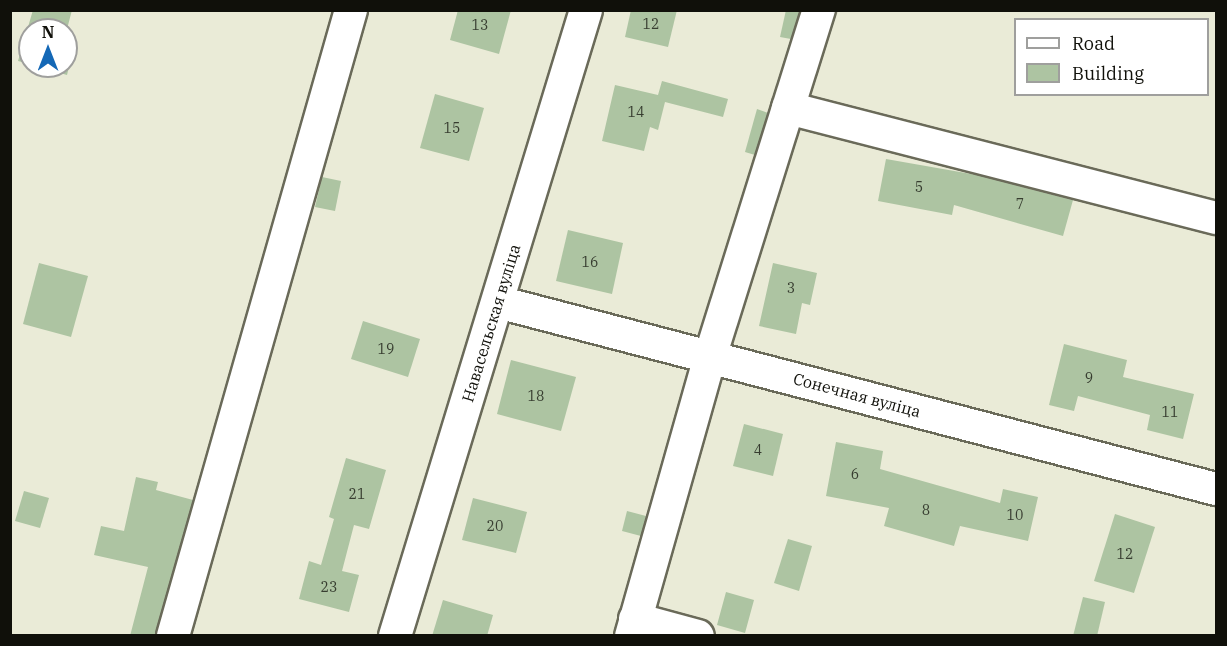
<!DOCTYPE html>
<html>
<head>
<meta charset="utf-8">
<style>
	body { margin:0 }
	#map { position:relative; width:1227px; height:646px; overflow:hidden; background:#eaebd7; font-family:"IBM Plex Serif",serif }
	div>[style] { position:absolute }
	.building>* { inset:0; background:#adc4a2 }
	.roads { filter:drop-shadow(2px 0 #6a6a59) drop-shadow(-2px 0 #6a6a59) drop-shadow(0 2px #6a6a59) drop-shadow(0 -2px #6a6a59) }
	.minor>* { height:32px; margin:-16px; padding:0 16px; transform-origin:16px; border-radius:16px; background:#fff }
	span { translate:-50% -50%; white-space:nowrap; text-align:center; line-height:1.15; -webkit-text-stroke:4.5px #fff; paint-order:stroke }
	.number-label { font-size:14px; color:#373d30 }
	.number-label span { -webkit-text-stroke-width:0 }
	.street-label { font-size:16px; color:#10100a }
	.frame { position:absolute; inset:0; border:12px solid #10100a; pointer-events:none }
	.legend { position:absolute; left:1014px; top:18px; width:195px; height:78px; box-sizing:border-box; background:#fff; border:2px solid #9f9f9d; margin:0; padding:8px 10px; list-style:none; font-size:18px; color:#10100a }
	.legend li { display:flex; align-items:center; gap:12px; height:30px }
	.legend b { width:30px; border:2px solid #9f9f9d }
	.north { position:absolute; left:18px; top:18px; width:60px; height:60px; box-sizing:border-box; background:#fff; border:2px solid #9f9f9d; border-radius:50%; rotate:0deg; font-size:16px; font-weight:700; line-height:24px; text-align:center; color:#10100a }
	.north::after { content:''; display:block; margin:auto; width:21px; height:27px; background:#1468b6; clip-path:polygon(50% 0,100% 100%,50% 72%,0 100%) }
</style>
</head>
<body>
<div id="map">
	<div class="building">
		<div style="clip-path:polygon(33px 10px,72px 10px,66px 33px,66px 30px,30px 30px,30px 64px,18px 61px)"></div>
		<div style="clip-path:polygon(458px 10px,511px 10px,499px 54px,450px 40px)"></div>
		<div style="clip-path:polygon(631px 10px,677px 10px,668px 47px,625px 37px)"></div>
		<div style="clip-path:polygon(786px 10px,800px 10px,791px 39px,780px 37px)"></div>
		<div style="clip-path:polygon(66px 53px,72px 55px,67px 75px,36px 66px,66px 66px)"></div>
		<div style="clip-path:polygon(662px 81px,728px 99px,723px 117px,665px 102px,658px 130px,650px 127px,644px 151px,602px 141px,615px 85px,658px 95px)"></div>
		<div style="clip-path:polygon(435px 94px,484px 108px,469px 161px,420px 148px)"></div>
		<div style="clip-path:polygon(757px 109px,768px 113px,755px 155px,745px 152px)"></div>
		<div style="clip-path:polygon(886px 159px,977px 175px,1073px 200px,1063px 236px,954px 205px,952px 215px,878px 201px)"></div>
		<div style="clip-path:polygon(322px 177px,341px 181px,335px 211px,315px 207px)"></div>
		<div style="clip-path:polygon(568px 230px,623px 243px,612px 294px,556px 281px)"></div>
		<div style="clip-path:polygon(39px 263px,88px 276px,71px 337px,23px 324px)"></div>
		<div style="clip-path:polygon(773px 263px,817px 273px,810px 305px,802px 303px,796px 334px,759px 326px)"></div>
		<div style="clip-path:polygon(363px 321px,420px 339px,408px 377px,351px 359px)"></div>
		<div style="clip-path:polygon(1064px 344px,1127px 360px,1123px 377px,1194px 394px,1183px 439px,1147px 430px,1150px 415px,1078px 396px,1074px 411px,1049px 405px)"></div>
		<div style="clip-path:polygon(511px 360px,576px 377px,561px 431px,497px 414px)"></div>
		<div style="clip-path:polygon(744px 424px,783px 434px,773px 476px,733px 466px)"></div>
		<div style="clip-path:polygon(836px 442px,883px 451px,880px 469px,1000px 503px,1003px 489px,1038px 497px,1028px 541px,960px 526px,954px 546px,884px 526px,889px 508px,826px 496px)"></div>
		<div style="clip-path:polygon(346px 458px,386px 470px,369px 529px,354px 525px,342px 571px,359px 575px,349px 612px,299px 599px,309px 561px,321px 565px,334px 519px,329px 517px)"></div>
		<div style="clip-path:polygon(136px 477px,158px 482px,156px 490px,193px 500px,156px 636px,130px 636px,148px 567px,94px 555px,101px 526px,124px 531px)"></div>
		<div style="clip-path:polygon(24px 491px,49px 498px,40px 528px,15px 521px)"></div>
		<div style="clip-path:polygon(473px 498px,527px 512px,516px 553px,462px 540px)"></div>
		<div style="clip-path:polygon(627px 511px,646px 516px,641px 536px,622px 531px)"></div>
		<div style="clip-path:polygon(1115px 514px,1155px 527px,1134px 593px,1094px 581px)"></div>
		<div style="clip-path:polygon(788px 539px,812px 546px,799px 591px,774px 583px)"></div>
		<div style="clip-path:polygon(726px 592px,754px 600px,745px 633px,717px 625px)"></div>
		<div style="clip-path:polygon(1083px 597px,1105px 602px,1097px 636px,1073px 636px)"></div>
		<div style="clip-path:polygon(443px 600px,493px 615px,487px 636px,432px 636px)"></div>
	</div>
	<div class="roads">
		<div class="minor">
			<div style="left:788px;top:108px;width:442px;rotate:14.4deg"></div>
			<div style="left:498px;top:302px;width:742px;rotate:14.6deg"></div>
			<div style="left:635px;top:619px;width:65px;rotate:15.1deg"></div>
			<div style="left:173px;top:636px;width:651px;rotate:-74.13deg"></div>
			<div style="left:395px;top:636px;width:654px;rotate:-73.03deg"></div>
			<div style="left:631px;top:636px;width:290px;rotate:-74.2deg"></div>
			<div style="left:710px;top:357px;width:364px;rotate:-72.6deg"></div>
		</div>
	</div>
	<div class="number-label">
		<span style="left:651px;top:24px">12</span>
		<span style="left:480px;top:25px">13</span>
		<span style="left:636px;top:112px">14</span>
		<span style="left:452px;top:128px">15</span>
		<span style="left:919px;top:187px">5</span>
		<span style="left:1020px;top:204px">7</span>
		<span style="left:590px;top:262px">16</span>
		<span style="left:791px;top:288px">3</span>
		<span style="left:386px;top:349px">19</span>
		<span style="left:1089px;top:378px">9</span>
		<span style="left:536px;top:396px">18</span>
		<span style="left:1170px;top:412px">11</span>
		<span style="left:758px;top:450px">4</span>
		<span style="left:855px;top:474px">6</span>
		<span style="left:357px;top:494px">21</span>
		<span style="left:926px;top:510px">8</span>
		<span style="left:1015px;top:515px">10</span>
		<span style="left:495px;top:526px">20</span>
		<span style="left:1125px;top:554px">12</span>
		<span style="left:329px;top:587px">23</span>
	</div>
	<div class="street-label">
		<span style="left:491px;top:323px;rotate:-73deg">Навасельская вуліца</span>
		<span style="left:857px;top:395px;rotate:15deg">Сонечная вуліца</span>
	</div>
	<div class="frame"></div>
	<ul class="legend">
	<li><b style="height:8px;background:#fff"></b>Road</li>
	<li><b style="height:16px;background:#adc4a2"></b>Building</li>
	</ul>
	<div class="north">N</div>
</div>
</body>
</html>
